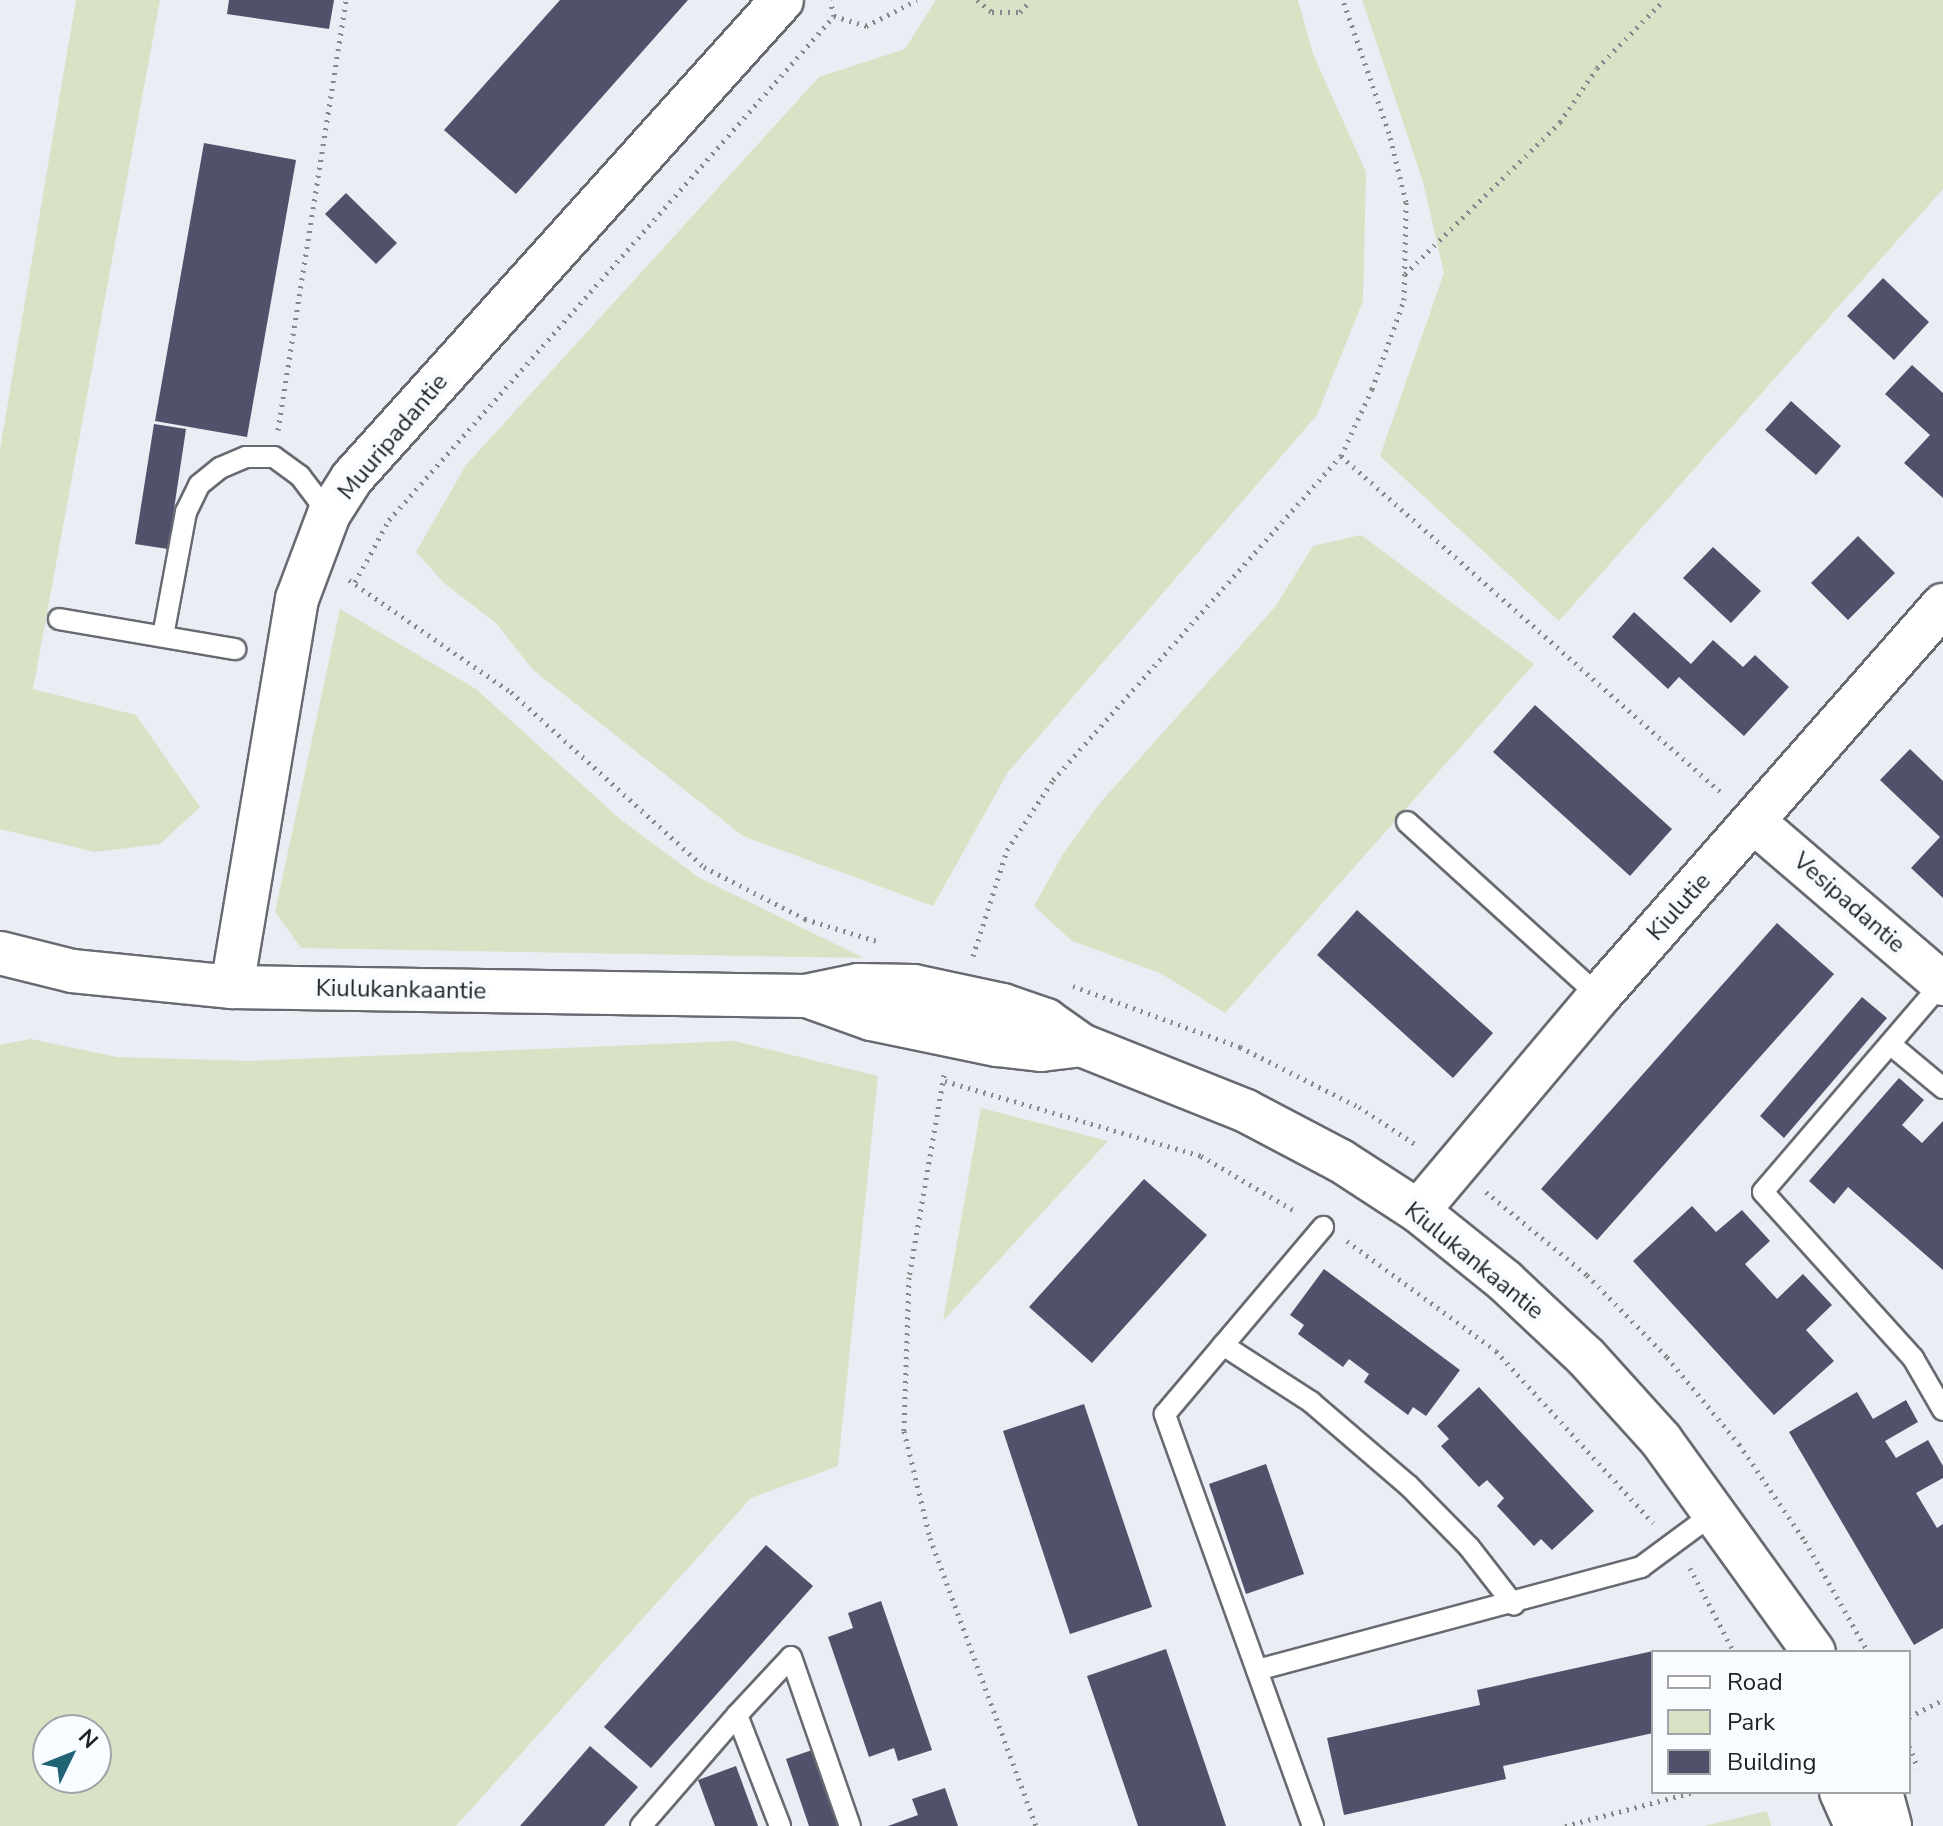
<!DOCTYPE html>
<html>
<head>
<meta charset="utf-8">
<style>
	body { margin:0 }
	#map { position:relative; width:1943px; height:1826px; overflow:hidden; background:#eaedf4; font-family:"Nunito Sans",sans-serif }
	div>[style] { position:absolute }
	.green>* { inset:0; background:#dae2c5 }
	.building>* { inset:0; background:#50526b }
	.path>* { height:5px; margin-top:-2.5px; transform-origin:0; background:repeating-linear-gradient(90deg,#85878b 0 2px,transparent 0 8px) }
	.roads { filter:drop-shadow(2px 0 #676a70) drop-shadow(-2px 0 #676a70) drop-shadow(0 2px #676a70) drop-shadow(0 -2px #676a70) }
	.lane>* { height:20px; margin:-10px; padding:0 10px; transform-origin:10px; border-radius:10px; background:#fff }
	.street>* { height:42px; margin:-21px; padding:0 21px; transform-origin:21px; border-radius:21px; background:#fff }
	span { translate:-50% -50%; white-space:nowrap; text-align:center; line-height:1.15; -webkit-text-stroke:8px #f8fbff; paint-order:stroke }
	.street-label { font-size:24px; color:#1f2022 }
	.legend { position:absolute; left:1651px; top:1650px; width:260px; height:144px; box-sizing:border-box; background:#f8fbff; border:2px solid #a1a3a7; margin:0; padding:10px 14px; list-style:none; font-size:24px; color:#1f2022 }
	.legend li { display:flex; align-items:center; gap:16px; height:40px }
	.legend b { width:40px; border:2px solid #a1a3a7 }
	.north { position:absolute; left:32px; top:1714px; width:80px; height:80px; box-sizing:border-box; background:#f8fbff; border:2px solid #a1a3a7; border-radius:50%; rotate:47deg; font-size:22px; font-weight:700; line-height:32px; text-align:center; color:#1f2022 }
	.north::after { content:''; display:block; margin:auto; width:28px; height:36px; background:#206375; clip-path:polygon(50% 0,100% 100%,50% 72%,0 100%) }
</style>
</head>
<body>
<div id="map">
	<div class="green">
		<div style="clip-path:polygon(76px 0,160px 0,33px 689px,136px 715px,200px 807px,160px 844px,95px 852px,0 829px,0 449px)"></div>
		<div style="clip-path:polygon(936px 0,1298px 0,1313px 54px,1366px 172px,1363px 301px,1317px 415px,1008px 772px,933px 906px,743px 836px,533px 670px,496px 623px,444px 583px,416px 552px,466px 465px,819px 77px,905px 49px)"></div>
		<div style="clip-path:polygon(1362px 0,1943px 0,1943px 189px,1559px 621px,1380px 456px,1444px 273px,1423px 182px)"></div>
		<div style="clip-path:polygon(1361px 535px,1534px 664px,1225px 1013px,1160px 973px,1072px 941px,1034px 906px,1063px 854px,1100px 803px,1275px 607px,1313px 546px)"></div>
		<div style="clip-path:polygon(340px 609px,476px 689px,620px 819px,698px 877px,864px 958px,301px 948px,275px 912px)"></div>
		<div style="clip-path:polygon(evenodd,31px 1039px,117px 1057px,250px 1061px,734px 1041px,878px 1076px,838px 1466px,751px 1498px,456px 1826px,0 1826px,0 1045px,31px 1039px,48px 1730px,96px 1730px,96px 1778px,48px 1778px,48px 1730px)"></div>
		<div style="clip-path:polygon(981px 1108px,1108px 1141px,943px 1321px)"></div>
		<div style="clip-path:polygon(1767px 1811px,1771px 1826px,1704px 1826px)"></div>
	</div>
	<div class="building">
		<div style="clip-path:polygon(229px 0,334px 0,329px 29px,227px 14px)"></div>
		<div style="clip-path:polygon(560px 0,688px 0,516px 194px,444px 130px)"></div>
		<div style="clip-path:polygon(204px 143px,296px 160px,247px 437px,155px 421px)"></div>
		<div style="clip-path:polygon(346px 193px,397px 243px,376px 264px,325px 214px)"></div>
		<div style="clip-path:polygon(1883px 278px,1929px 322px,1894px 360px,1847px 316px)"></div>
		<div style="clip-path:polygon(1912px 365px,1943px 393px,1943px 498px,1904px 463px,1930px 435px,1885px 394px)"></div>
		<div style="clip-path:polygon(1791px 401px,1841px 446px,1816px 475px,1765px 430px)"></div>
		<div style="clip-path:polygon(154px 424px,186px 429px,168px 549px,135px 544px)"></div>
		<div style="clip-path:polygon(1858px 536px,1895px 573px,1848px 620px,1811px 583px)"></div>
		<div style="clip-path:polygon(1713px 547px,1761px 591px,1731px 623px,1683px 578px)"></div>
		<div style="clip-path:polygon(1634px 612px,1691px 664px,1713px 640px,1743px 667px,1755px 655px,1789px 687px,1744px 736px,1679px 677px,1668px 689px,1612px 637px)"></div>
		<div style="clip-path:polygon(1535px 705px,1672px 829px,1630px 876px,1493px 752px)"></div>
		<div style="clip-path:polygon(1910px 749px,1943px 781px,1943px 898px,1911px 868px,1940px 837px,1880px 780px)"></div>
		<div style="clip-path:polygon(1357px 910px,1493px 1033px,1453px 1078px,1317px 955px)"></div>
		<div style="clip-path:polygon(1777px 923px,1834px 974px,1597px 1240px,1541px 1189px)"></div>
		<div style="clip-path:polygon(1862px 997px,1887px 1018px,1784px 1138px,1760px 1116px)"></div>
		<div style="clip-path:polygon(1899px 1078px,1924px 1100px,1902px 1125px,1922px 1143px,1943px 1121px,1943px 1270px,1848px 1187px,1834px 1204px,1809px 1181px)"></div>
		<div style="clip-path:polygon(1144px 1179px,1207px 1235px,1092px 1363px,1029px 1307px)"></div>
		<div style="clip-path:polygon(1692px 1206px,1716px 1232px,1742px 1210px,1770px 1241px,1745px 1264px,1777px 1299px,1803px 1274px,1832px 1305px,1806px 1330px,1834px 1361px,1774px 1415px,1633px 1261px)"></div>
		<div style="clip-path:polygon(1324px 1269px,1460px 1370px,1426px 1416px,1413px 1407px,1408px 1415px,1364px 1382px,1369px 1374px,1349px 1359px,1343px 1367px,1298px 1334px,1304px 1325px,1290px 1315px)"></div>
		<div style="clip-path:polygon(1479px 1387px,1594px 1511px,1552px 1550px,1541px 1539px,1534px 1546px,1497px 1506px,1504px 1498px,1487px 1480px,1479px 1487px,1441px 1446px,1449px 1439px,1437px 1426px)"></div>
		<div style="clip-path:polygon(1857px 1392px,1873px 1419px,1906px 1400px,1918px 1422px,1885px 1441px,1896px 1458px,1928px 1440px,1943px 1466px,1943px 1478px,1916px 1493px,1937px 1528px,1943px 1524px,1943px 1628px,1914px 1645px,1789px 1432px)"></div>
		<div style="clip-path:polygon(1084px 1404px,1152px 1607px,1070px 1634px,1003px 1431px)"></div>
		<div style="clip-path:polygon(1266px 1464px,1304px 1574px,1246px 1594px,1209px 1484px)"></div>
		<div style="clip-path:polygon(766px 1545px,813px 1586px,651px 1768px,604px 1727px)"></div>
		<div style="clip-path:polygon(881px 1601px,932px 1750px,898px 1761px,894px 1748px,869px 1757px,828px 1637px,853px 1628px,848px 1613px)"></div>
		<div style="clip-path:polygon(1166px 1649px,1226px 1826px,1138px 1826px,1087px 1676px)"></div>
		<div style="clip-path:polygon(1653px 1651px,1653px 1733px,1503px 1766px,1506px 1779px,1344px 1815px,1327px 1738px,1480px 1705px,1477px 1690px)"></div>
		<div style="clip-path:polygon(590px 1746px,638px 1787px,604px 1826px,520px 1826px)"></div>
		<div style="clip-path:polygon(815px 1749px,841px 1826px,809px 1826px,786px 1759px)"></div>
		<div style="clip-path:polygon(736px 1766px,758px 1826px,715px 1826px,698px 1780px)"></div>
		<div style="clip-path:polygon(945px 1788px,958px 1826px,888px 1826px,918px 1815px,912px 1799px)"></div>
	</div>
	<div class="path">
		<div style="left:977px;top:0;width:19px;rotate:39deg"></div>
		<div style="left:992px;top:12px;width:28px"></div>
		<div style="left:1020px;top:12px;width:16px;rotate:-47deg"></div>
		<div style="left:834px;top:16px;width:34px;rotate:17deg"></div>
		<div style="left:866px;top:26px;width:57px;rotate:-27deg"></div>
		<div style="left:1405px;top:274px;width:217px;rotate:-44.4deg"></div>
		<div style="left:1560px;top:122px;width:65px;rotate:-55.6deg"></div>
		<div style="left:1597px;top:68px;width:95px;rotate:-45.4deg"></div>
		<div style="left:278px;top:430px;width:435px;rotate:-81deg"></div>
		<div style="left:1341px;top:456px;width:511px;rotate:41.51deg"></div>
		<div style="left:349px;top:580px;width:197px;rotate:34.7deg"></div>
		<div style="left:511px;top:692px;width:261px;rotate:42.2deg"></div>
		<div style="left:704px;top:867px;width:114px;rotate:27.2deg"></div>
		<div style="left:805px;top:919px;width:78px;rotate:17deg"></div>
		<div style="left:355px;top:582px;width:71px;rotate:-61.3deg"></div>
		<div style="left:389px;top:520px;width:672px;rotate:-48.56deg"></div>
		<div style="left:834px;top:16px;width:16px;rotate:-104deg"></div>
		<div style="left:973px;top:956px;width:111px;rotate:-72.2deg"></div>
		<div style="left:1007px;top:850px;width:84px;rotate:-56.7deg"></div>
		<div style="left:1053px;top:780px;width:433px;rotate:-48.4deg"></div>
		<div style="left:1341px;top:456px;width:74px;rotate:-65.2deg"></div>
		<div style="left:1372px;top:389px;width:95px;rotate:-70.2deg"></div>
		<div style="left:1404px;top:300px;width:98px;rotate:-88.8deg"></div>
		<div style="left:1406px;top:202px;width:71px;rotate:-103.8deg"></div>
		<div style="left:1389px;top:133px;width:141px;rotate:-109.1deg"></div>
		<div style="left:1073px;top:986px;width:178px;rotate:20.1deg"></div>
		<div style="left:1240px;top:1047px;width:133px;rotate:26.8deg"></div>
		<div style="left:1359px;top:1107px;width:71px;rotate:33.5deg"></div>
		<div style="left:944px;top:1075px;width:205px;rotate:99.8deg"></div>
		<div style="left:909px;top:1277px;width:154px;rotate:91.9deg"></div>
		<div style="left:904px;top:1431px;width:110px;rotate:76.3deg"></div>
		<div style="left:930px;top:1538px;width:307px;rotate:69.8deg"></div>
		<div style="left:945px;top:1081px;width:267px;rotate:16.3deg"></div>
		<div style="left:1201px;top:1156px;width:111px;rotate:30.3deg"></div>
		<div style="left:1486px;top:1192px;width:131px;rotate:39.4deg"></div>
		<div style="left:1587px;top:1275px;width:115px;rotate:45.7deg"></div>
		<div style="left:1667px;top:1357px;width:113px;rotate:50.4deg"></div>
		<div style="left:1739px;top:1444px;width:117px;rotate:55.8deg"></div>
		<div style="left:1805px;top:1541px;width:128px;rotate:60.4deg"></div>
		<div style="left:1347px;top:1241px;width:185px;rotate:36.4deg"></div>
		<div style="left:1496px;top:1351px;width:233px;rotate:47.6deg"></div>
		<div style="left:1690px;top:1568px;width:95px;rotate:62.4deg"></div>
		<div style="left:1909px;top:1717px;width:38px;rotate:-27deg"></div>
		<div style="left:1909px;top:1746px;width:24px;rotate:68deg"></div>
		<div style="left:1565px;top:1826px;width:133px;rotate:-14.8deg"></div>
	</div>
	<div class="roads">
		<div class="lane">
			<div style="left:59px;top:619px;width:179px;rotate:9.7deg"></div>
			<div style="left:163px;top:636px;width:126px;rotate:-79.5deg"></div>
			<div style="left:186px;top:512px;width:30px;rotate:-64deg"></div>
			<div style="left:199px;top:485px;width:27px;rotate:-39deg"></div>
			<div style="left:220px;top:468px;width:28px;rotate:-23deg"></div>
			<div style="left:246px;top:457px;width:28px"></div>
			<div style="left:274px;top:457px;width:32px;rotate:36deg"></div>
			<div style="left:300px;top:476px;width:48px;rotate:52.7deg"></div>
			<div style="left:1407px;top:822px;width:259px;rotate:42.2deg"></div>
			<div style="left:1942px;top:983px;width:275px;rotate:130.6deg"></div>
			<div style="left:1763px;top:1192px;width:224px;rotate:47.9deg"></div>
			<div style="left:1913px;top:1358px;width:60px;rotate:60deg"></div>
			<div style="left:1890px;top:1044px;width:69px;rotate:39.7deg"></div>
			<div style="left:1223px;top:1345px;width:105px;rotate:32.9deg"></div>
			<div style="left:1311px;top:1402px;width:128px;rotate:40.6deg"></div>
			<div style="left:1408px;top:1485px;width:87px;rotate:45.5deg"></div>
			<div style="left:1469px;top:1547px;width:73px;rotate:52.2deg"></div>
			<div style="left:1257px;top:1670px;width:398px;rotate:-15deg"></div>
			<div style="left:1641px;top:1567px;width:94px;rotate:-36.4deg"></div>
			<div style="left:737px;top:1715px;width:79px;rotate:-47deg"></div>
			<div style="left:791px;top:1657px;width:179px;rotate:70.8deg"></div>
			<div style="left:641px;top:1826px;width:147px;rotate:-49.1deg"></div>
			<div style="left:737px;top:1715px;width:119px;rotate:68.8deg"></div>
			<div style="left:1313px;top:1826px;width:438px;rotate:-109.8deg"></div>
			<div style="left:1165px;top:1414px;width:245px;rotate:-49.8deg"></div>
		</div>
		<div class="street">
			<div style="left:1754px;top:822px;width:249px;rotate:40.6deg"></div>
			<div style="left:0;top:953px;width:74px;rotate:14deg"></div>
			<div style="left:72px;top:971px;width:161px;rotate:5.7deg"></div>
			<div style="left:232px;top:987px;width:573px;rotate:0.9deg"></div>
			<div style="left:805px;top:996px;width:54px;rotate:-11.7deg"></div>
			<div style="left:858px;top:985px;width:56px;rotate:1deg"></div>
			<div style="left:914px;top:986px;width:91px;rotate:12.1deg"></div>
			<div style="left:1003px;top:1005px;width:46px;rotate:19.2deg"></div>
			<div style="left:1046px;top:1020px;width:43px;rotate:35.5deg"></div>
			<div style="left:1081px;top:1045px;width:178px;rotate:21.8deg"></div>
			<div style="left:1246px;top:1111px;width:107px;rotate:27.8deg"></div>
			<div style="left:1341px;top:1161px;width:92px;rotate:33deg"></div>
			<div style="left:1418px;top:1211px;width:112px;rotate:38.8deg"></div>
			<div style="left:1505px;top:1281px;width:111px;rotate:43.2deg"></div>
			<div style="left:1586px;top:1357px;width:112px;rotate:47.9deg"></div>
			<div style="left:1661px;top:1440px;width:261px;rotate:54.2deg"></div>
			<div style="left:232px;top:987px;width:393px;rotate:-80.5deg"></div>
			<div style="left:297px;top:599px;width:91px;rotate:-69.4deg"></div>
			<div style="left:329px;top:514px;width:43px;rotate:-57.4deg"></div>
			<div style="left:352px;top:478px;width:643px;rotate:-48.03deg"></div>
			<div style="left:807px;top:996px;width:68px;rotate:19.8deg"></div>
			<div style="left:871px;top:1019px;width:129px;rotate:11.7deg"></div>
			<div style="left:997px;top:1045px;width:44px;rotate:6.5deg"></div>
			<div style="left:1041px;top:1050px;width:40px;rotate:-7.1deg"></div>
			<div style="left:1418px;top:1211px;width:281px;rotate:-49.9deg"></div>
			<div style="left:1599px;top:996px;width:521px;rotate:-48.66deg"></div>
			<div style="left:1841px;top:1792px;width:37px;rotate:66deg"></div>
			<div style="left:1881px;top:1792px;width:35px;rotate:75deg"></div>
		</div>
	</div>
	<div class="street-label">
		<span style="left:393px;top:437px;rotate:-50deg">Muuripadantie</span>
		<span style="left:1849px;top:903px;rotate:41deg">Vesipadantie</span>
		<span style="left:1679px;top:907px;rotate:-48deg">Kiulutie</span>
		<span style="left:401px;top:990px;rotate:1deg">Kiulukankaantie</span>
		<span style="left:1474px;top:1261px;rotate:39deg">Kiulukankaantie</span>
	</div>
	<ul class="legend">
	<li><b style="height:10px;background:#fff"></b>Road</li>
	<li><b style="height:22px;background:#dae2c5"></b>Park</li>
	<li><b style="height:22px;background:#50526b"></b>Building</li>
	</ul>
	<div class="north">N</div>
</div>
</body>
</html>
